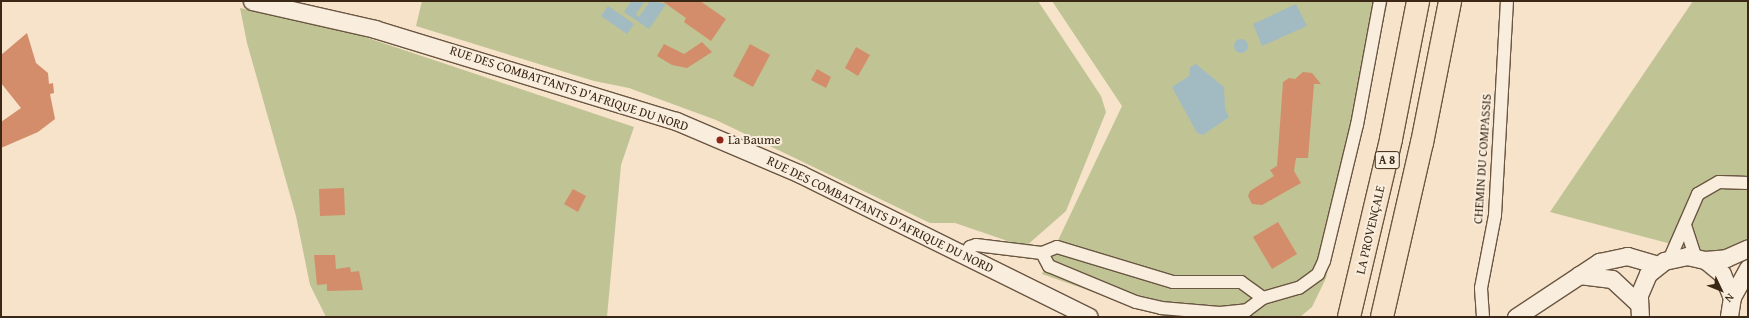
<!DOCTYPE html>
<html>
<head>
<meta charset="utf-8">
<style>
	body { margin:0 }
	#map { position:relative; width:1749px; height:318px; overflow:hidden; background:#f6e3ca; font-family:"Gentium Book Plus",serif }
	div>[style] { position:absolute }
	.green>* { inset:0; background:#c0c394 }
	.water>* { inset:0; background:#a2bbc2 }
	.round { border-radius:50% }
	.building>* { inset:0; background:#d38d6a }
	.roads { filter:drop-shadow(1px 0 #6a5642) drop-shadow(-1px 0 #6a5642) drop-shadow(0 1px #6a5642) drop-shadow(0 -1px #6a5642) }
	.street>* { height:12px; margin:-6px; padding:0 6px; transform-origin:6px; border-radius:6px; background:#f9eddd }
	.secondary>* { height:17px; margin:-8.5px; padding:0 8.5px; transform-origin:8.5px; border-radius:8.5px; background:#f9eddd }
	.highway>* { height:22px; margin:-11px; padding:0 11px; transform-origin:11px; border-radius:11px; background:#f6e3ca }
	.dots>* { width:11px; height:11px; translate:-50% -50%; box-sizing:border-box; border:2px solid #f9eddd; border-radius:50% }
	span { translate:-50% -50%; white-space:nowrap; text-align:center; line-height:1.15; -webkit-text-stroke:4px #f9eddd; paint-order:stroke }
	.shield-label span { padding:1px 3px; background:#f9eddd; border:1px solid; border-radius:3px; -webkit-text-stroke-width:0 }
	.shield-label { font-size:12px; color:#3b2715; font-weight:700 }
	.street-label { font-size:13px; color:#3b2715 }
	.poi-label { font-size:13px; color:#3b2715 }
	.left { translate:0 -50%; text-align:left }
	.frame { position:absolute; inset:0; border:2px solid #3b2715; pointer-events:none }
	.north { position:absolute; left:1701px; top:270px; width:40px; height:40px; -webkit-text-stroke:3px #f9eddd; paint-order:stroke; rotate:133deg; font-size:11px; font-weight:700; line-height:16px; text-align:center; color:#3b2715 }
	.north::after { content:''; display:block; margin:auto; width:14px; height:18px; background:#3b2715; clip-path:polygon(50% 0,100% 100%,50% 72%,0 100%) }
</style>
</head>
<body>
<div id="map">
	<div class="green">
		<div style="clip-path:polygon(422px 1px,1038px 1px,1101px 96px,1106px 112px,1066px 211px,1025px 247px,955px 223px,930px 223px,716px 120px,629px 88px,594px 81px,416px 26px)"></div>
		<div style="clip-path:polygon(1052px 1px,1388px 1px,1326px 278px,1312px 307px,1300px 317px,1164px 317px,1042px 274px,1122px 106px)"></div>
		<div style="clip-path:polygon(1693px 1px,1748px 1px,1748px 238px,1713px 255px,1550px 212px)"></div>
		<div style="clip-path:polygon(240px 8px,344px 30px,634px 127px,621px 165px,607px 317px,326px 317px,310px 285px,296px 216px,247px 43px)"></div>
	</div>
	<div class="water">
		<div style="clip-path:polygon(631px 1px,645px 1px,636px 14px,639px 17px,650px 1px,666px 4px,649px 29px,624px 12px)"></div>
		<div style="clip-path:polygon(1296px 4px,1307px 26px,1262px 46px,1253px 24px)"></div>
		<div style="clip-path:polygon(608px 6px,634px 24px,627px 34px,601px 16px)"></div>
		<div class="round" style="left:1234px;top:39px;width:14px;height:14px"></div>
		<div style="clip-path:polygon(1196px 64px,1224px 87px,1225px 109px,1229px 117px,1203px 135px,1197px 133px,1172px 87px,1189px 76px,1190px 67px)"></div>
	</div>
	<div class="building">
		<div style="clip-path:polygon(662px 1px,700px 1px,726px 19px,711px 41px,684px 22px,686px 18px)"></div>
		<div style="clip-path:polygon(27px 33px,36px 63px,48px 73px,49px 84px,53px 83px,54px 93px,50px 94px,55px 119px,38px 132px,1px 148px,1px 122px,21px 108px,1px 83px,1px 55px)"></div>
		<div style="clip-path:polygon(702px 42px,712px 52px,687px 68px,672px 65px,657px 56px,664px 44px,684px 54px)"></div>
		<div style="clip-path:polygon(750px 44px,770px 55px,753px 87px,733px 76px)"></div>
		<div style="clip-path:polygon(856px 47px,870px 55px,858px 76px,845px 68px)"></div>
		<div style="clip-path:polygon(817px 69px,831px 77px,826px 88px,811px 80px)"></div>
		<div style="clip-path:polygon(1303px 72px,1312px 73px,1321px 84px,1314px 84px,1308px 158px,1296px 158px,1294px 171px,1301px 183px,1262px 205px,1252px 204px,1248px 196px,1250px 191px,1274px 176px,1270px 170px,1277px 166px,1283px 82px,1289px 78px,1295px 79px)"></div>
		<div style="clip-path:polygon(344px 188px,345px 215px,320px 216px,319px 189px)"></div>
		<div style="clip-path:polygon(573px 189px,586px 196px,578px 212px,564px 204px)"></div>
		<div style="clip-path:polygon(1278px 222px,1297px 254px,1272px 269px,1253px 237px)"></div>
		<div style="clip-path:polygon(314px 255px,335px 255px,336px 269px,350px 267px,351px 272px,359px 271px,363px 290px,327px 291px,327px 284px,317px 285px)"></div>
	</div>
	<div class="roads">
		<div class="street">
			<div style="left:1685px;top:225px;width:35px;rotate:72deg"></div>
			<div style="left:1042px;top:253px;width:15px;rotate:62deg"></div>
			<div style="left:1049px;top:266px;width:94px;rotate:22.5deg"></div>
			<div style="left:1136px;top:302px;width:26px;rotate:13deg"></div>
			<div style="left:1161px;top:308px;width:59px;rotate:4.8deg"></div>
			<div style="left:1220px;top:313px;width:27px;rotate:-6deg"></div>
			<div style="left:1247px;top:310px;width:20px;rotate:-37deg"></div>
			<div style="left:1263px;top:298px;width:37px;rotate:-16deg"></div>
			<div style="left:1299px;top:288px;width:24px;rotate:-36deg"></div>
			<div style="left:1318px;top:274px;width:14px;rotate:-65deg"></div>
			<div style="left:1324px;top:261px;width:140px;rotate:-76.4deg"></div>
			<div style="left:1357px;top:125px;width:126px;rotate:-79.5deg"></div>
			<div style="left:965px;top:257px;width:11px;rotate:-63deg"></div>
			<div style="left:970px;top:247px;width:6px;rotate:-18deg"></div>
			<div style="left:976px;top:245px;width:66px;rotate:6.9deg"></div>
			<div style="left:1042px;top:253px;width:16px;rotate:-22deg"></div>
			<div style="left:1057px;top:247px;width:121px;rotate:16.8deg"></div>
			<div style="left:1173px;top:282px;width:68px"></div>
			<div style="left:1241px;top:282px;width:27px;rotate:36deg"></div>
			<div style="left:1670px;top:258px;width:70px;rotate:-66.4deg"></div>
			<div style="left:1698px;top:194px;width:24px;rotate:-30deg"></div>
			<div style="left:1719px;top:182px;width:29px;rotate:2deg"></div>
			<div style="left:1483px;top:317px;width:29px;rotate:-94deg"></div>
			<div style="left:1481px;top:288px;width:74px;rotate:-79.1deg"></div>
			<div style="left:1495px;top:215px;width:214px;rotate:-86.8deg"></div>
		</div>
		<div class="secondary">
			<div style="left:252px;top:1px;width:126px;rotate:12.8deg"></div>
			<div style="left:375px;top:29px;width:315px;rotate:17deg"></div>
			<div style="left:676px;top:121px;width:135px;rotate:23.1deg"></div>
			<div style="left:800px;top:174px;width:322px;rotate:26.3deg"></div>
			<div style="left:1705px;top:260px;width:21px;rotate:-5deg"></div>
			<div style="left:1726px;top:258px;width:24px;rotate:-24deg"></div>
			<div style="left:1579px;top:275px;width:33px;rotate:7deg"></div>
			<div style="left:1612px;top:279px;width:35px;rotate:43deg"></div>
			<div style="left:1732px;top:297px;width:33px;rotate:-61deg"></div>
			<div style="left:1516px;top:317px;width:100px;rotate:-33.5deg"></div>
			<div style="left:1599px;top:262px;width:29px;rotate:-12deg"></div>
			<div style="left:1627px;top:256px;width:33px;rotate:16deg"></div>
			<div style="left:1640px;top:317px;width:22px;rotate:-93deg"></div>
			<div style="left:1639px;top:295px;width:23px;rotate:-67deg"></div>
			<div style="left:1648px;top:274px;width:21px;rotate:-39deg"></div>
			<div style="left:1664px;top:261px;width:24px;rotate:-12deg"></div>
			<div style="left:1687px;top:256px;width:18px;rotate:13deg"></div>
			<div style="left:1705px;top:260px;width:22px;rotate:39deg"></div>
			<div style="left:1722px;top:274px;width:25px;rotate:67deg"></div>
			<div style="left:1732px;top:297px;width:20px;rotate:99deg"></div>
		</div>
		<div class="highway">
			<div style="left:1349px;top:317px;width:183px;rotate:-76.7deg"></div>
			<div style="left:1391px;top:139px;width:141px;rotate:-78.9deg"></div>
			<div style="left:1382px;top:317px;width:179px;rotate:-77.1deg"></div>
			<div style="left:1422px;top:143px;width:145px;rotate:-78.8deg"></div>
		</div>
	</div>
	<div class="dots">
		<div style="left:720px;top:140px;background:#8f2418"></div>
	</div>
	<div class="shield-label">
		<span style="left:1387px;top:160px">A 8</span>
	</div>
	<div class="street-label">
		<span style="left:569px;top:89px;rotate:18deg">RUE DES COMBATTANTS D'AFRIQUE DU NORD</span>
		<span style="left:1483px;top:159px;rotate:-86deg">CHEMIN DU COMPASSIS</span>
		<span style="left:880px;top:215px;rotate:26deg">RUE DES COMBATTANTS D'AFRIQUE DU NORD</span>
		<span style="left:1371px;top:230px;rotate:-77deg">LA PROVENÇALE</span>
	</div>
	<div class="poi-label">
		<span class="left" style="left:728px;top:140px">La Baume</span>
	</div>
	<div class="frame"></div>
	<div class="north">N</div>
</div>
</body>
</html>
